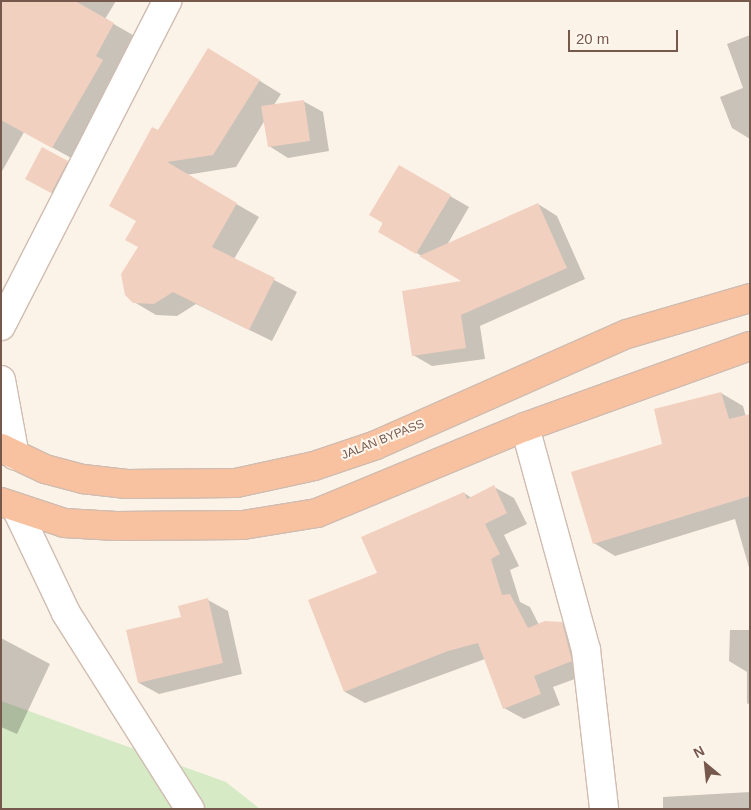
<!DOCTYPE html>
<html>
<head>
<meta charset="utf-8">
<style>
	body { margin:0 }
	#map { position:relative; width:751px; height:810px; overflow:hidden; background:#fcf3e8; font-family:Arial,sans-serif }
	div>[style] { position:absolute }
	.green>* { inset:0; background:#d7eac6 }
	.shadow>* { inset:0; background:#0003 }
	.building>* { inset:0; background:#f2d0bf }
	.roads { filter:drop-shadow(1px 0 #d0bcb0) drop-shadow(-1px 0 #d0bcb0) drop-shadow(0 1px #d0bcb0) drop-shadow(0 -1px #d0bcb0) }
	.minor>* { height:28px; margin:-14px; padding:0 14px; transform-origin:14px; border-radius:14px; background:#fff }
	.trunk>* { height:28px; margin:-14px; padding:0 14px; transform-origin:14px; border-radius:14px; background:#f8c2a0 }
	span { translate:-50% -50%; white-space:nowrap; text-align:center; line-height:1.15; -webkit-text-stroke:4px #fff7ee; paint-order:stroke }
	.street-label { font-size:12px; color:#76584c }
	.frame { position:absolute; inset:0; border:2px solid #76584c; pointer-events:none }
	.north { position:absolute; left:681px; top:740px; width:50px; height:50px; -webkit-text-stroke:4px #fff7ee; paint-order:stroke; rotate:332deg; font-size:14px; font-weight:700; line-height:20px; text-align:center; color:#76584c }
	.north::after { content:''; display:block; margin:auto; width:18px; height:22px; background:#76584c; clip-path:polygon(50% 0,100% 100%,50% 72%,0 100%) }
	.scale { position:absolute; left:568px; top:30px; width:110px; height:22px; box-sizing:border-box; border:2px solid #76584c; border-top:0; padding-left:6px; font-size:15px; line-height:18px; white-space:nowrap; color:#76584c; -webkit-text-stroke:4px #fff7ee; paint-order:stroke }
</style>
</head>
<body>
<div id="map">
	<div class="green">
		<div style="clip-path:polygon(1px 701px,226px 782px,260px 809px,1px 809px)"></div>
	</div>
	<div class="shadow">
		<div style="clip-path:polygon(1px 1px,116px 1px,105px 19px,145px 42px,84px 165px,24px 132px,1px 173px)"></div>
		<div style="clip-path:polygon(750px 35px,750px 139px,732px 128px,720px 97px,743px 88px,727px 44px)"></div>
		<div style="clip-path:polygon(231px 63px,281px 94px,274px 105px,303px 101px,323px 112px,329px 151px,288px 158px,269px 146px,265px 120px,236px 167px,186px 175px,259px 217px,234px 259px,297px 292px,272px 341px,196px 304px,177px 316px,156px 315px,134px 302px,139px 246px,137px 221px,158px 131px)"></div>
		<div style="clip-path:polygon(43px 149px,77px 168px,61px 198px,36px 184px)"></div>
		<div style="clip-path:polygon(400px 167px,469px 207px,447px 245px,538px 204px,557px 216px,585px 279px,480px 326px,485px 359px,432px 366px,413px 355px,465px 282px,380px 231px)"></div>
		<div style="clip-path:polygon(721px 393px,743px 406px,746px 417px,750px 416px,750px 571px,735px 519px,615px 556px,594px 543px,664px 445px)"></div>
		<div style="clip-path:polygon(494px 487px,514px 498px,527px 524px,504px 535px,519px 566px,510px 570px,520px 602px,530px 607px,539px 625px,562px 623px,582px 635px,591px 673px,553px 687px,560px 705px,524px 719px,504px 708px,485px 659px,365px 703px,345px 692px,309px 601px,379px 573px,464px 493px,472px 498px)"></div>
		<div style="clip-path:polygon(208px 600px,228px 611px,242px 674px,159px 694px,139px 683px,182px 618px)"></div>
		<div style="clip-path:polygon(730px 630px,750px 630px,750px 705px,747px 703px,747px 672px,729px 661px)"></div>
		<div style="clip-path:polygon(1px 638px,50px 664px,17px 734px,1px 727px)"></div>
		<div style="clip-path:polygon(750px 792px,750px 809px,663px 809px,663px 797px)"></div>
	</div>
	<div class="building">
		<div style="clip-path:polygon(1px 1px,75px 1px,114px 23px,96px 56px,103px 60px,52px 148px,1px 120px)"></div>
		<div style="clip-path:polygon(208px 48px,260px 80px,213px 155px,167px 162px,237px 203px,212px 247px,275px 278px,249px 330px,173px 292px,154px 304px,133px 303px,125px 295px,121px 274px,138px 247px,125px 240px,136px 221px,109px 206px,152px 127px,158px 130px)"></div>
		<div style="clip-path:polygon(304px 100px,310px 141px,268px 147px,261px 106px)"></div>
		<div style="clip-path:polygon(42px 147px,68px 161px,51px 193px,25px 179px)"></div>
		<div style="clip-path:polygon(399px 165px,451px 195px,416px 254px,378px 232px,383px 223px,369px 215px)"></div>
		<div style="clip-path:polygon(538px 203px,567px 268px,461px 315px,466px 348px,412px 356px,402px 291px,461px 281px,419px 256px)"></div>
		<div style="clip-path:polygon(721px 392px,729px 419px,750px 414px,750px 496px,593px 544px,571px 472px,662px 444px,654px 409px)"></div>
		<div style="clip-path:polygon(494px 485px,507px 513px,485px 524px,500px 554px,491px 559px,502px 595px,510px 594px,528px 628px,545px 621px,562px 622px,572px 661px,534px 676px,541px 694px,503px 709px,478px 643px,448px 651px,344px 692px,308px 600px,377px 573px,361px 537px,464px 492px,467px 499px)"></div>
		<div style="clip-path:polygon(208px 598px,223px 663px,138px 683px,126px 630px,181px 617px,178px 606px)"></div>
	</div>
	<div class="roads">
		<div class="minor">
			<div style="left:1px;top:326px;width:365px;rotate:-62.9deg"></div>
			<div style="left:1px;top:380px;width:77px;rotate:79.6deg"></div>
			<div style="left:525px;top:427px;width:231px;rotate:74.7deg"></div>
			<div style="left:586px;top:650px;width:160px;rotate:83.5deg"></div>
			<div style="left:16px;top:508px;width:116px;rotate:64.5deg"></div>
			<div style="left:66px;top:613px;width:232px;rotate:57.7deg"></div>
		</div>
		<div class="trunk">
			<div style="left:1px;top:448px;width:49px;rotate:25.5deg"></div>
			<div style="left:45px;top:469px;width:39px;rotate:15deg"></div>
			<div style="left:83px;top:479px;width:44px;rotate:6.5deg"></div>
			<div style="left:127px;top:484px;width:109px;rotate:-0.5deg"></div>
			<div style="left:236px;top:483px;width:80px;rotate:-12.3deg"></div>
			<div style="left:314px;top:466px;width:65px;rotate:-18.7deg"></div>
			<div style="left:376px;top:445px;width:274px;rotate:-23.9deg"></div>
			<div style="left:627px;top:334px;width:128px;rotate:-16.3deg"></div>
			<div style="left:1px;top:502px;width:66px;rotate:18.4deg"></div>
			<div style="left:64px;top:523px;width:52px;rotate:3.3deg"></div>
			<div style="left:116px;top:526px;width:127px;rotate:-0.5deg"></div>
			<div style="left:243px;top:525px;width:75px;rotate:-9.2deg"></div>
			<div style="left:317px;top:513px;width:225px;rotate:-22.5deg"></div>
			<div style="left:525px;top:427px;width:239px;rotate:-19.8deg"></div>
		</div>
	</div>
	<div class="street-label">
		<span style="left:383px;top:440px;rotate:-22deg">JALAN BYPASS</span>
	</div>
	<div class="frame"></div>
	<div class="north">N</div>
	<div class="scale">20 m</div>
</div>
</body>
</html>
